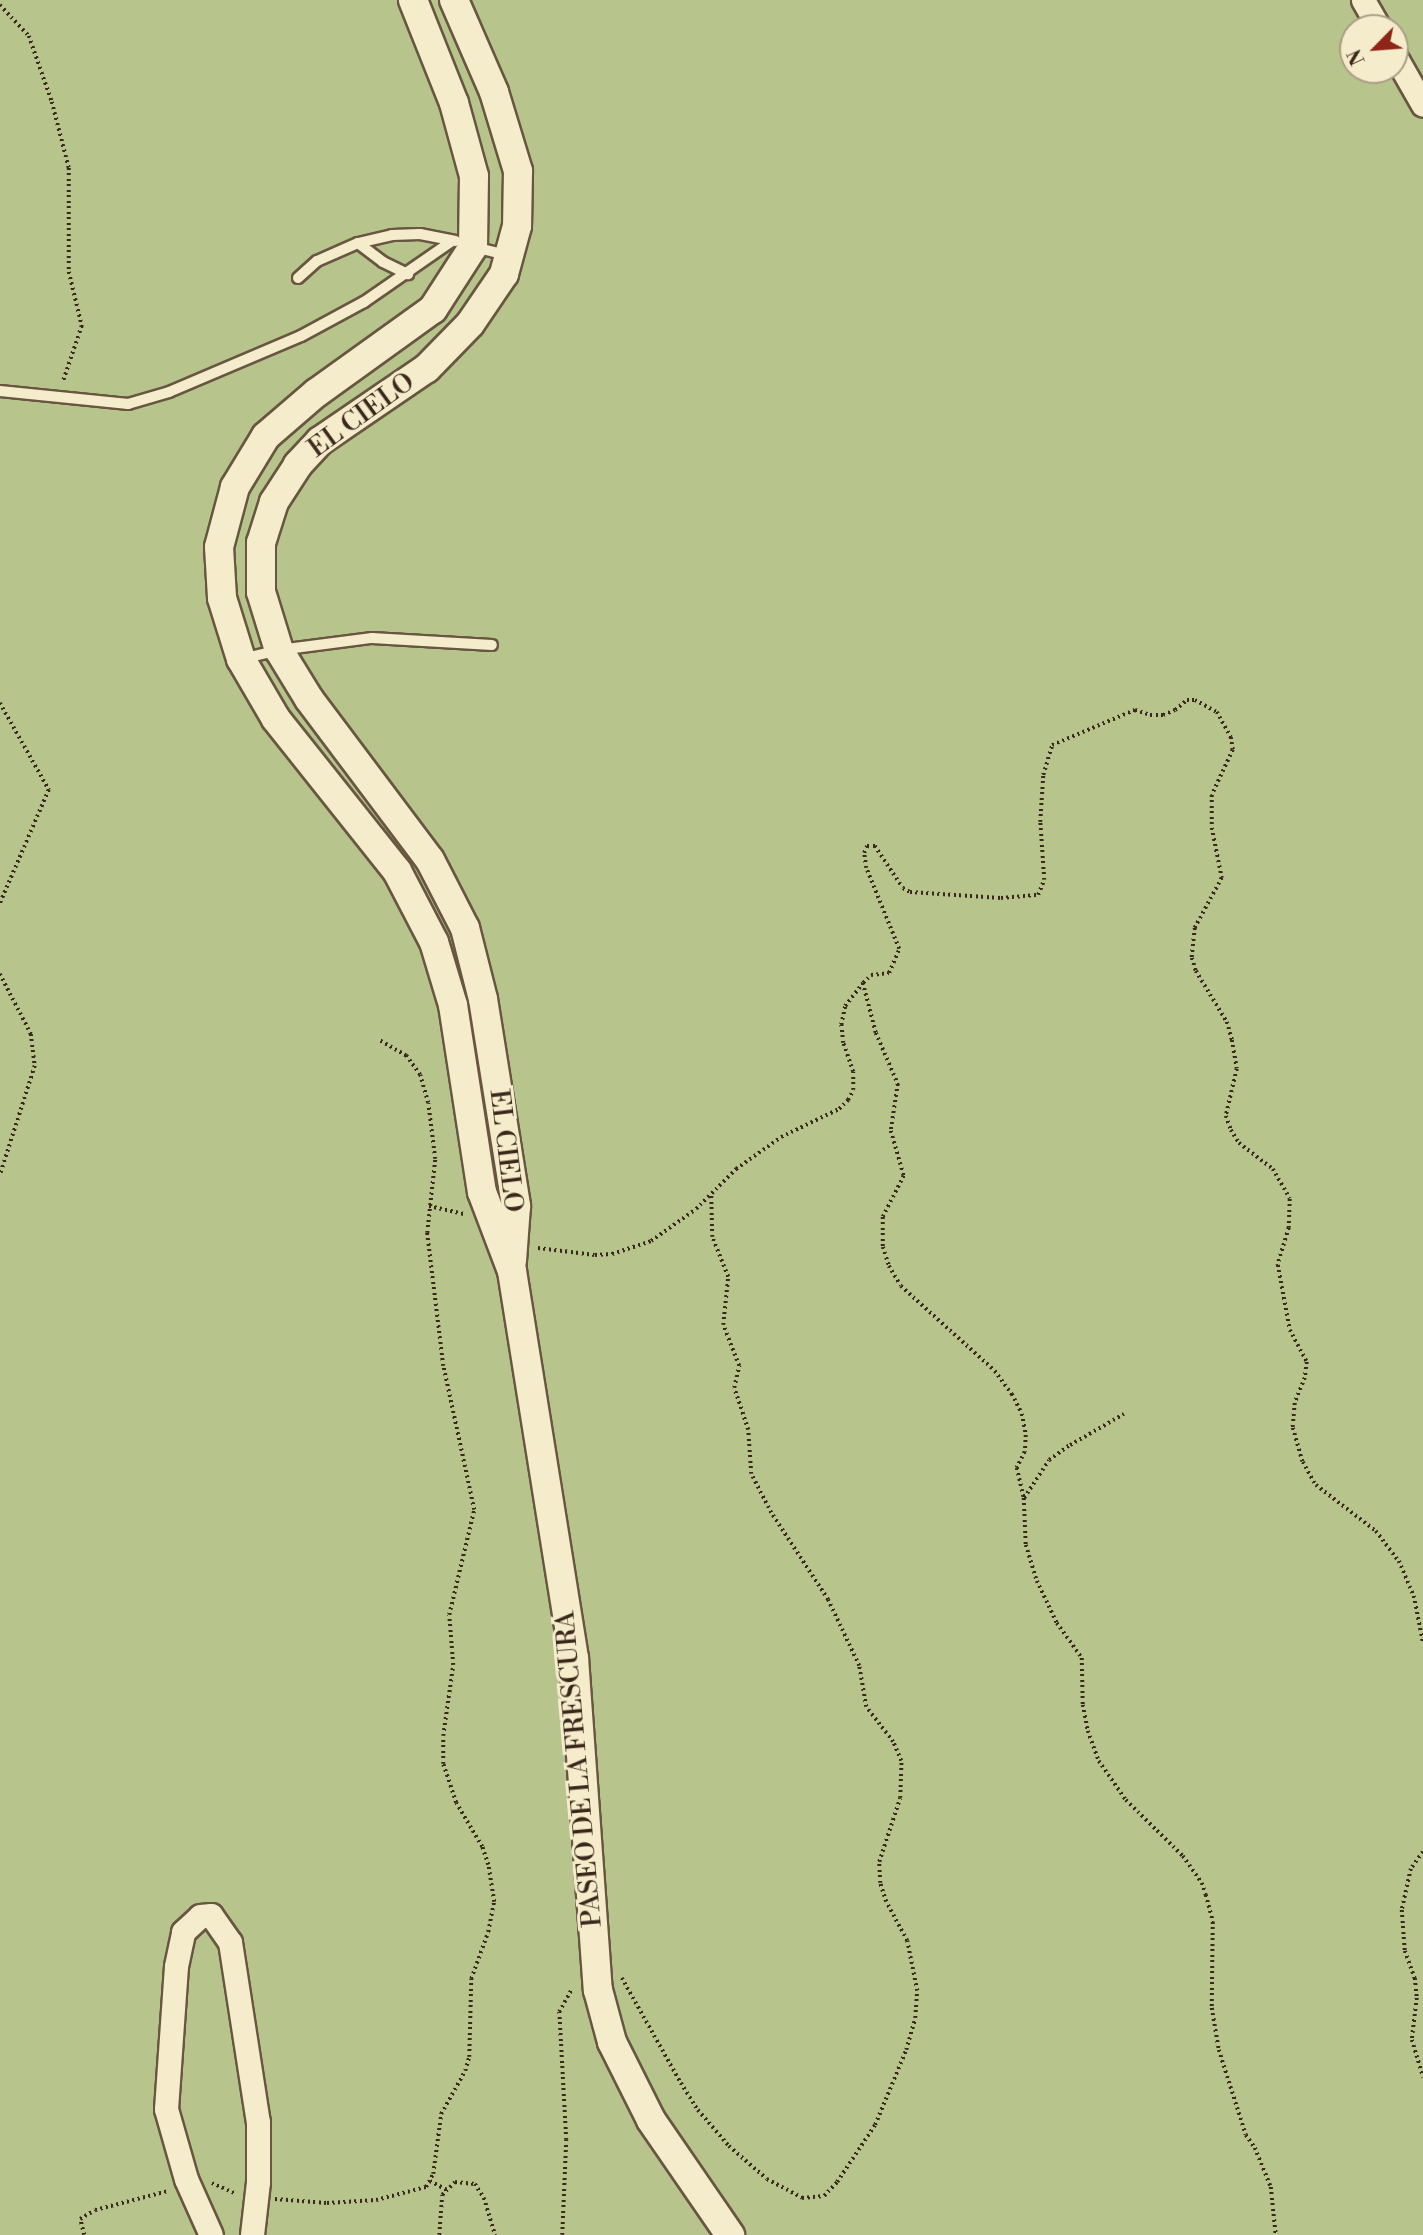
<!DOCTYPE html>
<html>
<head>
<meta charset="utf-8">
<style>
	body { margin:0 }
	#map { position:relative; width:1423px; height:2235px; overflow:hidden; background:#f0e2af; font-family:"Libre Bodoni",serif }
	div>[style] { position:absolute }
	.green>* { inset:0; background:#b7c48c }
	.path>* { height:3.5px; margin-top:-1.75px; transform-origin:0; background:repeating-linear-gradient(90deg,#3b281c 0 2px,transparent 0 5.5px) }
	.roads { filter:drop-shadow(2px 0 #685641) drop-shadow(-2px 0 #685641) drop-shadow(0 2px #685641) drop-shadow(0 -2px #685641) }
	.service>* { height:10px; margin:-5px; padding:0 5px; transform-origin:5px; border-radius:5px; background:#f5eccb }
	.minor>* { height:23px; margin:-11.5px; padding:0 11.5px; transform-origin:11.5px; border-radius:11.5px; background:#f5eccb }
	.tertiary>* { height:28px; margin:-14px; padding:0 14px; transform-origin:14px; border-radius:14px; background:#f5eccb }
	span { translate:-50% -50%; white-space:nowrap; text-align:center; line-height:1.15; -webkit-text-stroke:6px #f5eccb; paint-order:stroke }
	.street-label { font-size:26px; color:#3b281c }
	.north { position:absolute; left:1339px; top:14px; width:70px; height:70px; box-sizing:border-box; background:#f5eccb; border:2px solid #ab9e85; border-radius:50%; rotate:245deg; font-size:19px; font-weight:700; line-height:28px; text-align:center; color:#3b281c }
	.north::after { content:''; display:block; margin:auto; width:24px; height:32px; background:#8f2418; clip-path:polygon(50% 0,100% 100%,50% 72%,0 100%) }
</style>
</head>
<body>
<div id="map">
	<div class="green">
		<div style="clip-path:polygon(evenodd,0 0,1423px 0,1423px 2235px,0 2235px,0 0,1353px 28px,1395px 28px,1395px 70px,1353px 70px,1353px 28px)"></div>
	</div>
	<div class="path">
		<div style="left:0;top:5px;width:42px;rotate:46.9deg"></div>
		<div style="left:29px;top:36px;width:70px;rotate:70.8deg"></div>
		<div style="left:52px;top:102px;width:68px;rotate:75.6deg"></div>
		<div style="left:69px;top:168px;width:104px;rotate:90deg"></div>
		<div style="left:69px;top:272px;width:56px;rotate:76.5deg"></div>
		<div style="left:82px;top:326px;width:59px;rotate:108.7deg"></div>
		<div style="left:0;top:703px;width:100px;rotate:60.6deg"></div>
		<div style="left:49px;top:790px;width:124px;rotate:113.3deg"></div>
		<div style="left:0;top:974px;width:68px;rotate:62.7deg"></div>
		<div style="left:31px;top:1034px;width:32px;rotate:83deg"></div>
		<div style="left:35px;top:1066px;width:115px;rotate:107.7deg"></div>
		<div style="left:863px;top:983px;width:11px;rotate:-45deg"></div>
		<div style="left:871px;top:975px;width:18px;rotate:-6deg"></div>
		<div style="left:889px;top:973px;width:26px;rotate:-67deg"></div>
		<div style="left:899px;top:949px;width:87px;rotate:-112.2deg"></div>
		<div style="left:866px;top:868px;width:15px;rotate:-98deg"></div>
		<div style="left:864px;top:853px;width:8px;rotate:-67deg"></div>
		<div style="left:867px;top:846px;width:8px"></div>
		<div style="left:875px;top:846px;width:50px;rotate:56.3deg"></div>
		<div style="left:903px;top:888px;width:8px;rotate:30deg"></div>
		<div style="left:910px;top:892px;width:91px;rotate:3.8deg"></div>
		<div style="left:1001px;top:898px;width:37px;rotate:-5deg"></div>
		<div style="left:1038px;top:895px;width:16px;rotate:-68deg"></div>
		<div style="left:1044px;top:880px;width:58px;rotate:-93.9deg"></div>
		<div style="left:1040px;top:822px;width:47px;rotate:-86.3deg"></div>
		<div style="left:1043px;top:775px;width:31px;rotate:-73deg"></div>
		<div style="left:1052px;top:745px;width:90px;rotate:-22.9deg"></div>
		<div style="left:1135px;top:710px;width:16px;rotate:18deg"></div>
		<div style="left:1150px;top:715px;width:13px"></div>
		<div style="left:1163px;top:715px;width:13px;rotate:-23deg"></div>
		<div style="left:1175px;top:710px;width:16px;rotate:-40deg"></div>
		<div style="left:1187px;top:700px;width:8px"></div>
		<div style="left:1195px;top:700px;width:25px;rotate:29deg"></div>
		<div style="left:1217px;top:712px;width:29px;rotate:61deg"></div>
		<div style="left:1231px;top:737px;width:13px;rotate:81deg"></div>
		<div style="left:1233px;top:750px;width:50px;rotate:115deg"></div>
		<div style="left:1212px;top:795px;width:33px;rotate:90deg"></div>
		<div style="left:1212px;top:828px;width:51px;rotate:78.7deg"></div>
		<div style="left:1222px;top:878px;width:57px;rotate:118.4deg"></div>
		<div style="left:1195px;top:928px;width:30px;rotate:96deg"></div>
		<div style="left:1192px;top:958px;width:14px;rotate:73deg"></div>
		<div style="left:1196px;top:971px;width:60px;rotate:58.7deg"></div>
		<div style="left:1227px;top:1022px;width:19px;rotate:74deg"></div>
		<div style="left:1232px;top:1040px;width:29px;rotate:80deg"></div>
		<div style="left:1237px;top:1069px;width:48px;rotate:103.2deg"></div>
		<div style="left:1226px;top:1116px;width:15px;rotate:70deg"></div>
		<div style="left:1231px;top:1130px;width:15px;rotate:58deg"></div>
		<div style="left:1239px;top:1143px;width:43px;rotate:37.4deg"></div>
		<div style="left:1273px;top:1169px;width:34px;rotate:60deg"></div>
		<div style="left:1290px;top:1199px;width:29px;rotate:92deg"></div>
		<div style="left:1289px;top:1228px;width:39px;rotate:107deg"></div>
		<div style="left:1278px;top:1265px;width:66px;rotate:79.5deg"></div>
		<div style="left:1290px;top:1330px;width:36px;rotate:62deg"></div>
		<div style="left:1307px;top:1362px;width:16px;rotate:97deg"></div>
		<div style="left:1305px;top:1378px;width:27px;rotate:112deg"></div>
		<div style="left:1295px;top:1403px;width:25px;rotate:95deg"></div>
		<div style="left:1293px;top:1428px;width:35px;rotate:74deg"></div>
		<div style="left:1303px;top:1462px;width:26px;rotate:61deg"></div>
		<div style="left:1316px;top:1485px;width:76px;rotate:37.5deg"></div>
		<div style="left:1376px;top:1531px;width:38px;rotate:53deg"></div>
		<div style="left:1399px;top:1561px;width:38px;rotate:67deg"></div>
		<div style="left:1414px;top:1596px;width:47px;rotate:78.9deg"></div>
		<div style="left:429px;top:1206px;width:37px;rotate:13deg"></div>
		<div style="left:538px;top:1248px;width:57px;rotate:7deg"></div>
		<div style="left:595px;top:1255px;width:17px;rotate:-3deg"></div>
		<div style="left:612px;top:1254px;width:41px;rotate:-18.4deg"></div>
		<div style="left:651px;top:1241px;width:55px;rotate:-35.4deg"></div>
		<div style="left:696px;top:1209px;width:57px;rotate:-45deg"></div>
		<div style="left:736px;top:1169px;width:55px;rotate:-35.4deg"></div>
		<div style="left:781px;top:1137px;width:64px;rotate:-25.8deg"></div>
		<div style="left:839px;top:1109px;width:13px;rotate:-45deg"></div>
		<div style="left:848px;top:1100px;width:11px;rotate:-63deg"></div>
		<div style="left:853px;top:1090px;width:18px;rotate:-90deg"></div>
		<div style="left:853px;top:1072px;width:31px;rotate:-109deg"></div>
		<div style="left:843px;top:1043px;width:18px;rotate:-96deg"></div>
		<div style="left:841px;top:1025px;width:19px;rotate:-78deg"></div>
		<div style="left:845px;top:1006px;width:29px;rotate:-52deg"></div>
		<div style="left:863px;top:983px;width:52px;rotate:75.4deg"></div>
		<div style="left:876px;top:1033px;width:56px;rotate:66.7deg"></div>
		<div style="left:898px;top:1084px;width:48px;rotate:98.5deg"></div>
		<div style="left:891px;top:1131px;width:47px;rotate:73.9deg"></div>
		<div style="left:904px;top:1176px;width:46px;rotate:117.1deg"></div>
		<div style="left:883px;top:1217px;width:30px;rotate:90deg"></div>
		<div style="left:883px;top:1247px;width:20px;rotate:72deg"></div>
		<div style="left:889px;top:1266px;width:23px;rotate:59deg"></div>
		<div style="left:901px;top:1286px;width:127px;rotate:42.1deg"></div>
		<div style="left:995px;top:1371px;width:29px;rotate:54deg"></div>
		<div style="left:1012px;top:1394px;width:22px;rotate:63deg"></div>
		<div style="left:1022px;top:1414px;width:21px;rotate:79deg"></div>
		<div style="left:1026px;top:1435px;width:17px;rotate:93deg"></div>
		<div style="left:1025px;top:1452px;width:18px;rotate:117deg"></div>
		<div style="left:1017px;top:1468px;width:31px;rotate:77deg"></div>
		<div style="left:1024px;top:1498px;width:45px;rotate:-56.7deg"></div>
		<div style="left:1049px;top:1460px;width:26px;rotate:-36deg"></div>
		<div style="left:1070px;top:1445px;width:62px;rotate:-29.9deg"></div>
		<div style="left:1024px;top:1498px;width:47px;rotate:87.6deg"></div>
		<div style="left:1026px;top:1545px;width:38px;rotate:73deg"></div>
		<div style="left:1037px;top:1581px;width:47px;rotate:64.5deg"></div>
		<div style="left:1057px;top:1623px;width:43px;rotate:54.5deg"></div>
		<div style="left:1082px;top:1658px;width:47px;rotate:88.8deg"></div>
		<div style="left:1083px;top:1705px;width:26px;rotate:79deg"></div>
		<div style="left:1088px;top:1731px;width:32px;rotate:70deg"></div>
		<div style="left:1099px;top:1761px;width:47px;rotate:55.3deg"></div>
		<div style="left:1126px;top:1800px;width:80px;rotate:44.5deg"></div>
		<div style="left:1183px;top:1856px;width:33px;rotate:55deg"></div>
		<div style="left:1202px;top:1883px;width:13px;rotate:72deg"></div>
		<div style="left:1206px;top:1895px;width:28px;rotate:75deg"></div>
		<div style="left:1213px;top:1922px;width:86px;rotate:90.7deg"></div>
		<div style="left:1212px;top:2008px;width:43px;rotate:80.5deg"></div>
		<div style="left:1219px;top:2050px;width:89px;rotate:72.4deg"></div>
		<div style="left:1246px;top:2135px;width:16px;rotate:55deg"></div>
		<div style="left:1255px;top:2148px;width:42px;rotate:67.7deg"></div>
		<div style="left:1271px;top:2187px;width:48px;rotate:84.1deg"></div>
		<div style="left:1423px;top:1852px;width:21px;rotate:125deg"></div>
		<div style="left:1411px;top:1869px;width:42px;rotate:102.4deg"></div>
		<div style="left:1402px;top:1910px;width:41px;rotate:85.8deg"></div>
		<div style="left:1405px;top:1951px;width:29px;rotate:70deg"></div>
		<div style="left:1415px;top:1978px;width:20px;rotate:84deg"></div>
		<div style="left:1417px;top:1998px;width:42px;rotate:96.8deg"></div>
		<div style="left:1412px;top:2040px;width:39px;rotate:73deg"></div>
		<div style="left:622px;top:1978px;width:120px;rotate:60.7deg"></div>
		<div style="left:681px;top:2083px;width:32px;rotate:58deg"></div>
		<div style="left:698px;top:2110px;width:48px;rotate:49.3deg"></div>
		<div style="left:729px;top:2146px;width:50px;rotate:41deg"></div>
		<div style="left:767px;top:2179px;width:40px;rotate:28deg"></div>
		<div style="left:802px;top:2198px;width:22px;rotate:-5deg"></div>
		<div style="left:824px;top:2196px;width:19px;rotate:-47deg"></div>
		<div style="left:837px;top:2182px;width:69px;rotate:-56.3deg"></div>
		<div style="left:875px;top:2125px;width:81px;rotate:-67.5deg"></div>
		<div style="left:906px;top:2050px;width:33px;rotate:-74deg"></div>
		<div style="left:915px;top:2018px;width:27px;rotate:-86deg"></div>
		<div style="left:917px;top:1991px;width:51px;rotate:-101.3deg"></div>
		<div style="left:907px;top:1941px;width:44px;rotate:-118.3deg"></div>
		<div style="left:886px;top:1902px;width:20px;rotate:-108deg"></div>
		<div style="left:880px;top:1883px;width:21px;rotate:-93deg"></div>
		<div style="left:879px;top:1862px;width:67px;rotate:-71.8deg"></div>
		<div style="left:900px;top:1798px;width:37px;rotate:-88deg"></div>
		<div style="left:901px;top:1761px;width:21px;rotate:-113deg"></div>
		<div style="left:893px;top:1742px;width:44px;rotate:-127.6deg"></div>
		<div style="left:866px;top:1707px;width:42px;rotate:-99.7deg"></div>
		<div style="left:859px;top:1666px;width:73px;rotate:-115.2deg"></div>
		<div style="left:828px;top:1600px;width:104px;rotate:-123.2deg"></div>
		<div style="left:771px;top:1513px;width:44px;rotate:-117.1deg"></div>
		<div style="left:751px;top:1474px;width:44px;rotate:-93.9deg"></div>
		<div style="left:748px;top:1430px;width:44px;rotate:-108.4deg"></div>
		<div style="left:734px;top:1388px;width:23px;rotate:-77deg"></div>
		<div style="left:739px;top:1366px;width:44px;rotate:-111.3deg"></div>
		<div style="left:723px;top:1325px;width:48px;rotate:-84.1deg"></div>
		<div style="left:728px;top:1277px;width:43px;rotate:-111.8deg"></div>
		<div style="left:712px;top:1237px;width:41px;rotate:-91.4deg"></div>
		<div style="left:430px;top:2181px;width:19px;rotate:28deg"></div>
		<div style="left:212px;top:2183px;width:27px;rotate:24deg"></div>
		<div style="left:275px;top:2199px;width:52px;rotate:4.4deg"></div>
		<div style="left:327px;top:2203px;width:49px;rotate:-3.5deg"></div>
		<div style="left:376px;top:2200px;width:52px;rotate:-14.6deg"></div>
		<div style="left:426px;top:2187px;width:15px;rotate:-62deg"></div>
		<div style="left:433px;top:2174px;width:61px;rotate:-82.4deg"></div>
		<div style="left:441px;top:2114px;width:49px;rotate:-60.8deg"></div>
		<div style="left:465px;top:2071px;width:15px;rotate:-74deg"></div>
		<div style="left:469px;top:2057px;width:78px;rotate:-88.5deg"></div>
		<div style="left:471px;top:1979px;width:50px;rotate:-70.1deg"></div>
		<div style="left:488px;top:1932px;width:31px;rotate:-79deg"></div>
		<div style="left:494px;top:1902px;width:37px;rotate:-99deg"></div>
		<div style="left:488px;top:1865px;width:19px;rotate:-108deg"></div>
		<div style="left:482px;top:1847px;width:51px;rotate:-120.6deg"></div>
		<div style="left:456px;top:1803px;width:41px;rotate:-108.4deg"></div>
		<div style="left:443px;top:1764px;width:28px;rotate:-90deg"></div>
		<div style="left:443px;top:1736px;width:72px;rotate:-82deg"></div>
		<div style="left:453px;top:1665px;width:50px;rotate:-94.6deg"></div>
		<div style="left:449px;top:1615px;width:108px;rotate:-76.6deg"></div>
		<div style="left:474px;top:1510px;width:147px;rotate:-102.1deg"></div>
		<div style="left:443px;top:1366px;width:134px;rotate:-96.9deg"></div>
		<div style="left:427px;top:1233px;width:74px;rotate:-83.8deg"></div>
		<div style="left:435px;top:1159px;width:56px;rotate:-97.1deg"></div>
		<div style="left:428px;top:1103px;width:29px;rotate:-106deg"></div>
		<div style="left:420px;top:1075px;width:24px;rotate:-126deg"></div>
		<div style="left:406px;top:1056px;width:32px;rotate:-150deg"></div>
		<div style="left:84px;top:2235px;width:16px;rotate:-104deg"></div>
		<div style="left:80px;top:2219px;width:17px;rotate:-31deg"></div>
		<div style="left:95px;top:2210px;width:75px;rotate:-14.6deg"></div>
		<div style="left:439px;top:2235px;width:40px;rotate:-85.7deg"></div>
		<div style="left:442px;top:2195px;width:18px;rotate:-45deg"></div>
		<div style="left:455px;top:2182px;width:20px;rotate:6deg"></div>
		<div style="left:475px;top:2184px;width:17px;rotate:57deg"></div>
		<div style="left:484px;top:2198px;width:39px;rotate:73deg"></div>
		<div style="left:562px;top:2235px;width:95px;rotate:-87.6deg"></div>
		<div style="left:566px;top:2140px;width:128px;rotate:-93.1deg"></div>
		<div style="left:559px;top:2012px;width:26px;rotate:-61deg"></div>
	</div>
	<div class="roads">
		<div class="service">
			<div style="left:358px;top:243px;width:31px;rotate:37deg"></div>
			<div style="left:383px;top:262px;width:28px;rotate:26deg"></div>
			<div style="left:474px;top:247px;width:36px;rotate:14deg"></div>
			<div style="left:298px;top:278px;width:25px;rotate:-42deg"></div>
			<div style="left:317px;top:261px;width:45px;rotate:-23.7deg"></div>
			<div style="left:358px;top:243px;width:35px;rotate:-13deg"></div>
			<div style="left:392px;top:235px;width:28px;rotate:-2deg"></div>
			<div style="left:420px;top:234px;width:36px;rotate:11deg"></div>
			<div style="left:0;top:391px;width:129px;rotate:5.8deg"></div>
			<div style="left:128px;top:404px;width:43px;rotate:-16.3deg"></div>
			<div style="left:169px;top:392px;width:143px;rotate:-23deg"></div>
			<div style="left:301px;top:336px;width:72px;rotate:-28.4deg"></div>
			<div style="left:364px;top:302px;width:107px;rotate:-34.7deg"></div>
			<div style="left:241px;top:659px;width:39px;rotate:-13deg"></div>
			<div style="left:279px;top:650px;width:94px;rotate:-7.4deg"></div>
			<div style="left:372px;top:638px;width:120px;rotate:3.3deg"></div>
		</div>
		<div class="minor">
			<div style="left:1363px;top:0;width:32px;rotate:60deg"></div>
			<div style="left:1395px;top:56px;width:56px;rotate:60.3deg"></div>
			<div style="left:211px;top:2235px;width:61px;rotate:-114.1deg"></div>
			<div style="left:186px;top:2179px;width:73px;rotate:-105.9deg"></div>
			<div style="left:166px;top:2109px;width:143px;rotate:-86deg"></div>
			<div style="left:176px;top:1966px;width:35px;rotate:-78deg"></div>
			<div style="left:183px;top:1932px;width:23px;rotate:-43deg"></div>
			<div style="left:200px;top:1916px;width:11px;rotate:-5deg"></div>
			<div style="left:211px;top:1915px;width:33px;rotate:55deg"></div>
			<div style="left:230px;top:1942px;width:182px;rotate:81.2deg"></div>
			<div style="left:258px;top:2122px;width:60px;rotate:90deg"></div>
			<div style="left:258px;top:2182px;width:53px;rotate:96.5deg"></div>
		</div>
		<div class="tertiary">
			<div style="left:413px;top:0;width:111px;rotate:68.3deg"></div>
			<div style="left:454px;top:103px;width:76px;rotate:74.7deg"></div>
			<div style="left:474px;top:176px;width:71px;rotate:90.8deg"></div>
			<div style="left:473px;top:247px;width:74px;rotate:122.8deg"></div>
			<div style="left:433px;top:309px;width:144px;rotate:144.3deg"></div>
			<div style="left:316px;top:393px;width:66px;rotate:139.3deg"></div>
			<div style="left:266px;top:436px;width:60px;rotate:121.3deg"></div>
			<div style="left:235px;top:487px;width:62px;rotate:104.9deg"></div>
			<div style="left:219px;top:547px;width:51px;rotate:86.6deg"></div>
			<div style="left:222px;top:598px;width:64px;rotate:72.7deg"></div>
			<div style="left:241px;top:659px;width:69px;rotate:59.7deg"></div>
			<div style="left:276px;top:719px;width:194px;rotate:51.5deg"></div>
			<div style="left:397px;top:871px;width:80px;rotate:62.5deg"></div>
			<div style="left:434px;top:942px;width:66px;rotate:73.2deg"></div>
			<div style="left:453px;top:1005px;width:189px;rotate:81.2deg"></div>
			<div style="left:482px;top:1192px;width:85px;rotate:69.2deg"></div>
			<div style="left:512px;top:1271px;width:392px;rotate:80.9deg"></div>
			<div style="left:574px;top:1658px;width:333px;rotate:85.9deg"></div>
			<div style="left:598px;top:1990px;width:54px;rotate:74.9deg"></div>
			<div style="left:612px;top:2042px;width:87px;rotate:63.4deg"></div>
			<div style="left:651px;top:2120px;width:140px;rotate:55.5deg"></div>
			<div style="left:454px;top:0;width:100px;rotate:66.5deg"></div>
			<div style="left:494px;top:92px;width:83px;rotate:73.1deg"></div>
			<div style="left:518px;top:171px;width:55px;rotate:91deg"></div>
			<div style="left:517px;top:226px;width:50px;rotate:105.2deg"></div>
			<div style="left:504px;top:274px;width:60px;rotate:124.2deg"></div>
			<div style="left:470px;top:324px;width:62px;rotate:134.3deg"></div>
			<div style="left:427px;top:368px;width:130px;rotate:145.7deg"></div>
			<div style="left:320px;top:441px;width:33px;rotate:133deg"></div>
			<div style="left:298px;top:465px;width:44px;rotate:123deg"></div>
			<div style="left:274px;top:502px;width:43px;rotate:107.6deg"></div>
			<div style="left:261px;top:543px;width:49px;rotate:90deg"></div>
			<div style="left:261px;top:592px;width:61px;rotate:72.8deg"></div>
			<div style="left:279px;top:650px;width:57px;rotate:58.5deg"></div>
			<div style="left:309px;top:699px;width:201px;rotate:53.1deg"></div>
			<div style="left:430px;top:860px;width:76px;rotate:62.8deg"></div>
			<div style="left:465px;top:928px;width:73px;rotate:75.8deg"></div>
			<div style="left:483px;top:999px;width:210px;rotate:80.9deg"></div>
			<div style="left:516px;top:1206px;width:55px;rotate:94.2deg"></div>
		</div>
	</div>
	<div class="street-label">
		<span style="left:362px;top:416px;rotate:-36deg">EL CIELO</span>
		<span style="left:505px;top:1151px;rotate:83deg">EL CIELO</span>
		<span style="left:580px;top:1769px;rotate:-95deg">PASEO DE LA FRESCURA</span>
	</div>
	<div class="north">N</div>
</div>
</body>
</html>
